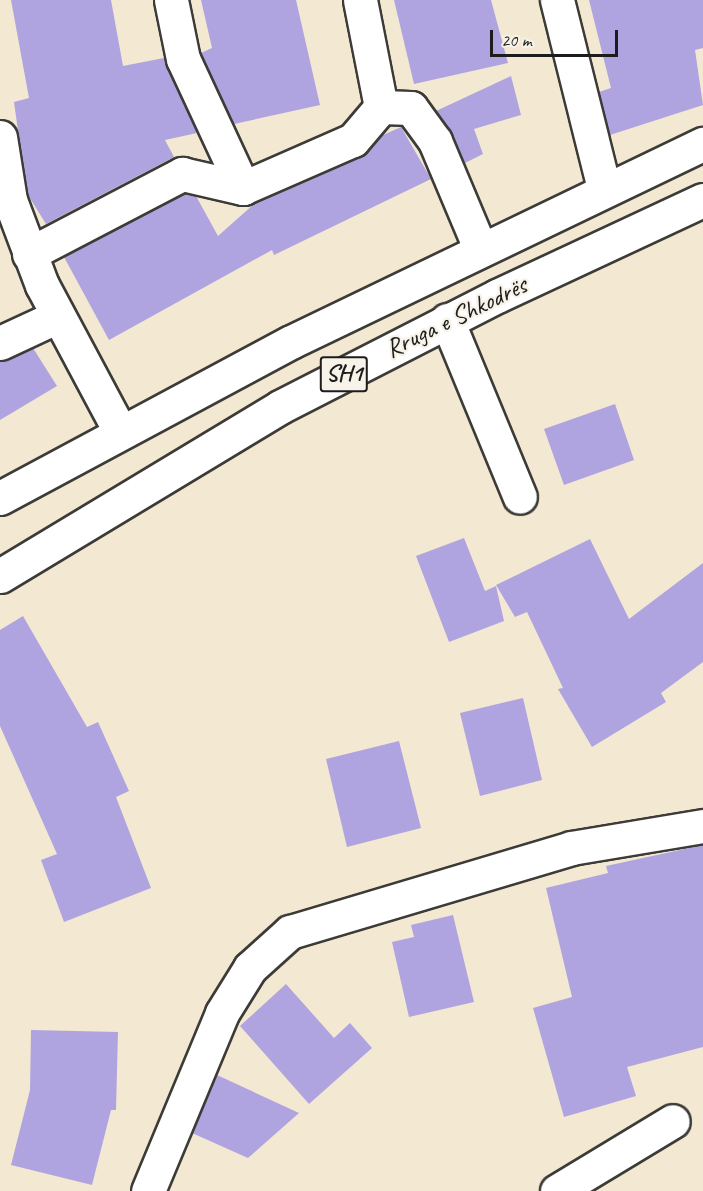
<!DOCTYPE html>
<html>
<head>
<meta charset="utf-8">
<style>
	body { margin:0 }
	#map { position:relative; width:703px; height:1191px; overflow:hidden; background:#f3e8d1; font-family:Caveat,sans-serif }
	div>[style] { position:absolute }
	.building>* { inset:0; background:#b0a4e0 }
	.roads { filter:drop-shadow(2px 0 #3c3b37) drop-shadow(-2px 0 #3c3b37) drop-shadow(0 2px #3c3b37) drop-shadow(0 -2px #3c3b37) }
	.minor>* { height:33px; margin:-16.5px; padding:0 16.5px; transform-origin:16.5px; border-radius:16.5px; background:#fff }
	.major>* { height:33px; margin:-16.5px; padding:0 16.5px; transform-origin:16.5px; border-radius:16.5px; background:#fff }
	span { translate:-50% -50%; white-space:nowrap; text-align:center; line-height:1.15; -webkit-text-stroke:4.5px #f7f3e8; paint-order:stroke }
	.shield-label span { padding:2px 4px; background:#f7f3e8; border:2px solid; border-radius:4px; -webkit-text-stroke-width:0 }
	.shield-label { font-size:24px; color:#1c1c1c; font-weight:700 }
	.street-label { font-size:26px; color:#1c1c1c }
	.scale { position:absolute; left:490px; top:30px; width:128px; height:27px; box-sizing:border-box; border:3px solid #1c1c1c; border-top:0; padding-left:8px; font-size:18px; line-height:21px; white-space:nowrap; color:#1c1c1c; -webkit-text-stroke:4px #f7f3e8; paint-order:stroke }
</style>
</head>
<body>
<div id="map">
	<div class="building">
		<div style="clip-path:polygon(11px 0,111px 0,123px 66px,164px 58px,197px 133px,165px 140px,174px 157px,46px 224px,28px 195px,19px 138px,14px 102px,29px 98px)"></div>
		<div style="clip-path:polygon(201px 0,296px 0,320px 105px,234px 124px,201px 53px,212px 48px)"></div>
		<div style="clip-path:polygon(394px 0,491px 0,508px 63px,414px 84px)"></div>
		<div style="clip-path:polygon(589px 0,703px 0,703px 48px,695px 50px,703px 105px,610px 135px,599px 92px,611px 88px)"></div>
		<div style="clip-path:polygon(511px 76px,521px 115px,474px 129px,483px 154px,465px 163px,436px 111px)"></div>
		<div style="clip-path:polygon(401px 127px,431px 179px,274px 255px,272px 250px,109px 340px,64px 257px,185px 194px,196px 196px,218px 236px,254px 204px,360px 157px,381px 136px)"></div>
		<div style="clip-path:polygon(33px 348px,57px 386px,0 420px,0 361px)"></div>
		<div style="clip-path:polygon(615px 404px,634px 460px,564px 485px,544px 429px)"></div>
		<div style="clip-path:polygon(464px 538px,485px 591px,496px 586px,504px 621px,449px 642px,416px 556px)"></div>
		<div style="clip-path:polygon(590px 539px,629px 619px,703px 563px,703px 662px,661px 693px,666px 702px,592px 747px,558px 689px,563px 688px,527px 612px,515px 617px,496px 585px)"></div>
		<div style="clip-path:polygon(23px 616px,87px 727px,98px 722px,129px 791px,116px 797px,151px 888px,64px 922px,41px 860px,57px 854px,0 726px,0 630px)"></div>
		<div style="clip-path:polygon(523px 698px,542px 780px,480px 796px,460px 713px)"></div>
		<div style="clip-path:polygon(399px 741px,421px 828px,347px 847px,326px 759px)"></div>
		<div style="clip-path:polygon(703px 845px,703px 1047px,627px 1067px,636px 1096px,564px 1117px,533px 1008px,572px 997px,546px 888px,608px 873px,606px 866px)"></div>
		<div style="clip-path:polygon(453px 915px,474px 1002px,409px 1017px,392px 942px,414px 937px,411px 925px)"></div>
		<div style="clip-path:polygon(286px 984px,334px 1038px,350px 1023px,372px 1048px,309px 1104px,240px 1026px)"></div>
		<div style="clip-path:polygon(31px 1030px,118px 1032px,116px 1110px,111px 1110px,92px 1185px,11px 1165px,30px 1090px)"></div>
		<div style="clip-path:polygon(217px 1075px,299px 1113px,248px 1158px,192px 1133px)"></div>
	</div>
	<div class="roads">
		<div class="minor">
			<div style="left:360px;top:0;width:109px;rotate:78.9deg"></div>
			<div style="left:381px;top:107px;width:30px;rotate:2deg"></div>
			<div style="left:411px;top:108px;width:41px;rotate:54deg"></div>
			<div style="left:435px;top:141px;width:116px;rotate:67.2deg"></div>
			<div style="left:557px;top:0;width:195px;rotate:76deg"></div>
			<div style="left:0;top:137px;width:64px;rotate:81deg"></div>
			<div style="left:10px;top:200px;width:91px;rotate:69.4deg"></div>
			<div style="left:42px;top:285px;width:166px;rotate:61.9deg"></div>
			<div style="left:243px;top:188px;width:120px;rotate:-23.6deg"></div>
			<div style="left:353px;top:140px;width:43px;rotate:-49.7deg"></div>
			<div style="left:29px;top:254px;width:173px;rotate:-27.6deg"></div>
			<div style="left:182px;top:174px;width:63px;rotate:12.9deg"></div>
			<div style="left:243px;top:188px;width:142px;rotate:-114.9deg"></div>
			<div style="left:183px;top:59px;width:60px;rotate:-101.5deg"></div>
			<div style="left:447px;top:320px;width:191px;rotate:67.6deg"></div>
			<div style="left:0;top:343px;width:62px;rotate:-24.9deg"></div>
			<div style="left:148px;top:1191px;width:193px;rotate:-67.4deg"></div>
			<div style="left:222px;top:1013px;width:53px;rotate:-58.1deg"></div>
			<div style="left:250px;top:968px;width:54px;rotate:-42deg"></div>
			<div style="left:290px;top:932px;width:293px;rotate:-16.6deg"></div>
			<div style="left:571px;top:848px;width:134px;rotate:-9.5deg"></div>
			<div style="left:557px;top:1191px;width:135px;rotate:-31.1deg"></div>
		</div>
		<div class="major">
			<div style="left:0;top:498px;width:330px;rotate:-28.2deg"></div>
			<div style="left:291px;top:342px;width:457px;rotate:-25.7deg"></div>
			<div style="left:0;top:576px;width:327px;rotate:-31.1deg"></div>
			<div style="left:280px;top:407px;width:244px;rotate:-27.1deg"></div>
			<div style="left:497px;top:296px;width:227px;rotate:-25deg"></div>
		</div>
	</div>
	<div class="shield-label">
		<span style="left:344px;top:374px">SH1</span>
	</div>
	<div class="street-label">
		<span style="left:456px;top:317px;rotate:-26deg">Rruga e Shkodrës</span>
	</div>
	<div class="scale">20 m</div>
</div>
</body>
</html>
